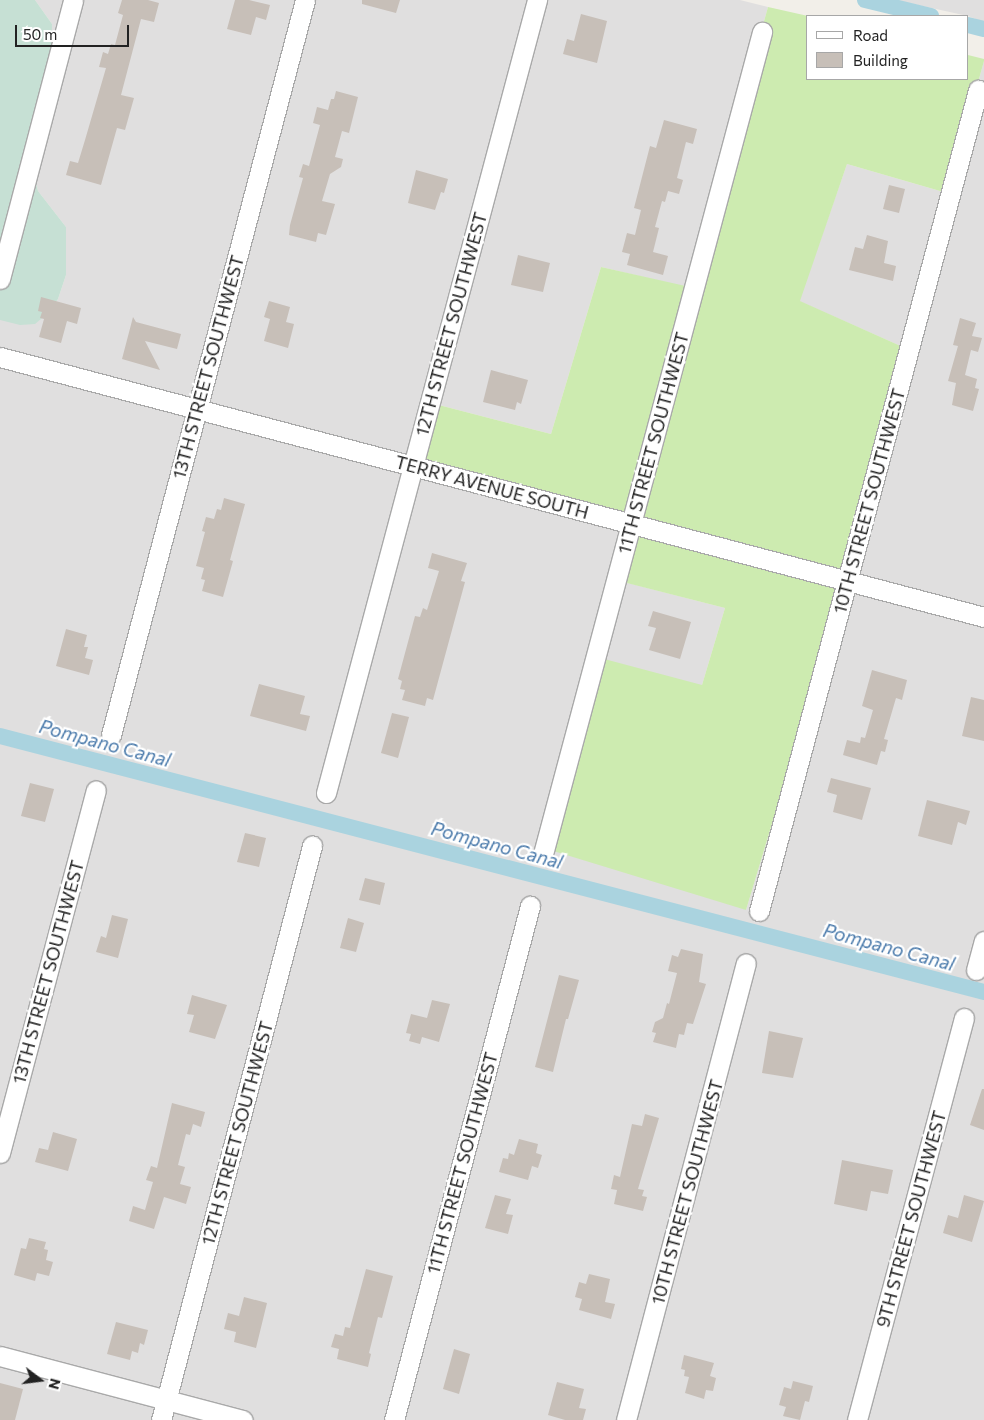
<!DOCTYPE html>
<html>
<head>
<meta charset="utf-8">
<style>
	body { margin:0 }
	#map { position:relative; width:984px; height:1420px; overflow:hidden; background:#f2efe9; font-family:Commissioner,sans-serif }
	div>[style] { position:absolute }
	.residential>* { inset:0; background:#e0dfdf }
	.grass>* { inset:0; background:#cdebb0 }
	.wetland>* { inset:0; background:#c6e0d4 }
	.canal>* { height:16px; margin:-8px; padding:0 8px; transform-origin:8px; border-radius:8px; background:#aad3df }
	.building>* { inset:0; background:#c7bfb8 }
	.roads { filter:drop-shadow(1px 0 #a9a9a9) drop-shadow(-1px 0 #a9a9a9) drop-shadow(0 1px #a9a9a9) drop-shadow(0 -1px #a9a9a9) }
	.minor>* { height:19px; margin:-9.5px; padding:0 9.5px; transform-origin:9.5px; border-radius:9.5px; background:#fff }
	span { translate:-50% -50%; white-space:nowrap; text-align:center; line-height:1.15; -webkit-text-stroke:4.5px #fff; paint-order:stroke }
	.street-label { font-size:18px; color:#222 }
	.water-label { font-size:19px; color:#4a7aab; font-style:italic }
	.legend { position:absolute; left:806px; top:15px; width:162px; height:65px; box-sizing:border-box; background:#fff; border:1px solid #a7a7a7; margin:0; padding:6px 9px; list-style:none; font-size:15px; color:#222 }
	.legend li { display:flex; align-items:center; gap:10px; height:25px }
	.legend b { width:25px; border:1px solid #a7a7a7 }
	.north { position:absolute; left:15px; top:1355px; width:50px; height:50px; -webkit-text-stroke:4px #fff; paint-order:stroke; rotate:105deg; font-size:14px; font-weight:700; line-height:20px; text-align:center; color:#222 }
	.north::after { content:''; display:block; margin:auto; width:18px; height:22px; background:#222; clip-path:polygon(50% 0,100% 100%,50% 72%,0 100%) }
	.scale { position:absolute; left:15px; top:25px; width:114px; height:22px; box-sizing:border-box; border:2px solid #222; border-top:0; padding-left:6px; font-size:15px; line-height:18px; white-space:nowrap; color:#222; -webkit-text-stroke:4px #fff; paint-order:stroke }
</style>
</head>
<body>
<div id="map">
	<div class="residential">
		<div style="clip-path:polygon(35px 0,740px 0,768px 7px,690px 288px,601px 267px,551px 434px,431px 403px,634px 524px,620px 581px,725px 608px,702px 685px,746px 910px,914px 352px,799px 301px,847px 164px,947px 193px,984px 61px,984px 1420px,0 1420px,0 320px,47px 314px,58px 299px,66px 275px,66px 227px,38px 191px,30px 159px,52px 24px)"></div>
		<div style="clip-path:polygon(895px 0,984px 0,984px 22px,968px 16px)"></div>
	</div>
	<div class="grass">
		<div style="clip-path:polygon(768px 7px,808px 16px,808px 79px,968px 79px,968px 55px,984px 59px,984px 61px,947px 193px,847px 164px,800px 301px,914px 352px,746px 910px,537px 846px,593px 656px,702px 685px,725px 608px,619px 581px,634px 524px,408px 464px,431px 403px,551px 434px,601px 267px,690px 287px)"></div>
	</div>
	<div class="wetland">
		<div style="clip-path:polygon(0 0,35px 0,52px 24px,51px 67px,30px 159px,38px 191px,66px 227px,66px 275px,58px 299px,47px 314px,35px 324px,20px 325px,0 320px)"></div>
	</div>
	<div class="canal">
		<div style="left:865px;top:0;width:68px;rotate:13.6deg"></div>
		<div style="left:968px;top:25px;width:16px;rotate:14deg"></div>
		<div style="left:0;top:736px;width:1017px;rotate:14.58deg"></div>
	</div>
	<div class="building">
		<div style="clip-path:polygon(122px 0,148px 0,159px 3px,154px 22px,141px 19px,121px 95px,134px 98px,125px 130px,117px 128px,101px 185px,66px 175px,70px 161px,78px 163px,85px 140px,106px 68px,99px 67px,103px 52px,108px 54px,111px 44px,115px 45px,123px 15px,118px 13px)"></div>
		<div style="clip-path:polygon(235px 0,249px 0,270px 5px,266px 20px,256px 17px,251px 35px,227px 29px)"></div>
		<div style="clip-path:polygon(362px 0,400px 0,396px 13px,362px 4px)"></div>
		<div style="clip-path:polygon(581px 14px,607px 21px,597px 63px,563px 54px,567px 39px,574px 41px)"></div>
		<div style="clip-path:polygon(336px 91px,358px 97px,349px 133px,342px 131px,335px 157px,343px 159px,341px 167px,330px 174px,322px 201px,335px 204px,326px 235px,318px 233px,316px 242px,289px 235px,290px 225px,303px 178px,299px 177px,303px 164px,309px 166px,320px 125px,313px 123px,317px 107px,328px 110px,331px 99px,334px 99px)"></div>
		<div style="clip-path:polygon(664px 120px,697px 129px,693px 144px,686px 142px,677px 178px,683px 180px,679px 194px,668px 191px,665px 202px,662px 201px,655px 227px,659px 228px,653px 252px,668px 256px,663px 275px,627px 265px,630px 254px,622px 252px,627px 233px,635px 235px,641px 210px,634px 208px,650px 146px,656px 148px)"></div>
		<div style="clip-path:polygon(416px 170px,448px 179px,444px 193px,441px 192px,435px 210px,408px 203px)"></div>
		<div style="clip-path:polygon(889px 185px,905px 189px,899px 213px,883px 209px)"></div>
		<div style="clip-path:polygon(867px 235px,888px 241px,884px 263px,896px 266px,893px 281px,849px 270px,855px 247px,863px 249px)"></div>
		<div style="clip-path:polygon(518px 255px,550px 263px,543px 292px,511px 285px)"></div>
		<div style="clip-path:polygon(41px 297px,81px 308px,77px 324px,67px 321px,61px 343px,39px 337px,44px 319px,40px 318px,42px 312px,38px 311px)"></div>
		<div style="clip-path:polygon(269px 301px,290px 307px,286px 322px,294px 324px,288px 348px,264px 341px,270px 319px,264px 317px)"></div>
		<div style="clip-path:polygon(133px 317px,136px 322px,181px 334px,177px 349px,145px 341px,160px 370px,122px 359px)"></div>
		<div style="clip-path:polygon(960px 318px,976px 323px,972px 336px,982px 338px,978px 352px,971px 350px,965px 375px,977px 379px,975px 388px,979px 389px,973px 411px,952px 405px,956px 383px,948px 381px,958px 346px,953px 345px)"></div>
		<div style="clip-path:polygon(491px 370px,528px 380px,521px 404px,517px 402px,515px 410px,483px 402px)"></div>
		<div style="clip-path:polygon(224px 498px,245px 504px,230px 560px,233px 561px,223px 597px,202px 591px,205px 580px,201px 579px,204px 568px,196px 566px,205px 532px,202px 531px,206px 517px,214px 519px,217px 509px,221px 510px)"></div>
		<div style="clip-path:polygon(432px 553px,467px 563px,461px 581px,465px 582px,433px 700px,427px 698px,425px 706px,402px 700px,405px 690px,400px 689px,402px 681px,398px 679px,415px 616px,420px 617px,423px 608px,427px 610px,439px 571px,428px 568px)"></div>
		<div style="clip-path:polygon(653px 611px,691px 622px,680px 659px,649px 650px,656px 628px,648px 626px)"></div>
		<div style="clip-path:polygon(66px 629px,87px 635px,84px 647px,88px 647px,85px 658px,93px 660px,89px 675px,56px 666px)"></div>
		<div style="clip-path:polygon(872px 670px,907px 680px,902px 700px,896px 698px,884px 739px,888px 740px,885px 752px,881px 751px,877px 765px,843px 755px,847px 740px,860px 743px,861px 737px,865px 738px,873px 710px,862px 706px)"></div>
		<div style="clip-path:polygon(259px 684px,305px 696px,300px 714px,310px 716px,306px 731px,250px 716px)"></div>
		<div style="clip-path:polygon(971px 697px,984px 700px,984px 741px,962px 736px)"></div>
		<div style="clip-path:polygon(392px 713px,409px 717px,398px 758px,381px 753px)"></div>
		<div style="clip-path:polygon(831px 778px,871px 788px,862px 820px,833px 812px,837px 795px,827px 792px)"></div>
		<div style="clip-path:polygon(30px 783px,54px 789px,45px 822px,21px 816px)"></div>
		<div style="clip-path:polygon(927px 800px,970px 811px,966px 825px,958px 822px,952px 845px,918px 836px)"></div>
		<div style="clip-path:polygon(245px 833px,266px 838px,259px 867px,237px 862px)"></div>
		<div style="clip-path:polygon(365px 878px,385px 883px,380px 905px,359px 900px)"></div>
		<div style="clip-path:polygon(112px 915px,128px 919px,118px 958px,96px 952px,101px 936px,106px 938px)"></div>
		<div style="clip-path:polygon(348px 918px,364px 923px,356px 952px,340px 948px)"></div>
		<div style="clip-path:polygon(681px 949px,703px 954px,699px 982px,706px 984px,693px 1024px,687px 1023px,684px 1035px,679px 1034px,676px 1048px,653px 1042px,656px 1033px,652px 1032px,655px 1022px,663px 1018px,667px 1003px,669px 1004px,677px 973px,668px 971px,672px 955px,678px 957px)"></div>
		<div style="clip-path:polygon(559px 975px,579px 980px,568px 1019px,566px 1019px,553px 1072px,535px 1067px)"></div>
		<div style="clip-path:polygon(192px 995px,227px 1005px,215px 1039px,189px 1032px,194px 1015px,187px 1014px)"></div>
		<div style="clip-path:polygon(432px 1000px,450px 1004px,439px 1042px,422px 1037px,420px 1044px,409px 1041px,411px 1034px,406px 1033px,411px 1014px,427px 1018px)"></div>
		<div style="clip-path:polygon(769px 1031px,803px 1038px,793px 1078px,762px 1073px)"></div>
		<div style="clip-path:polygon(982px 1089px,984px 1089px,984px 1130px,970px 1125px)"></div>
		<div style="clip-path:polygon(172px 1103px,205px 1112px,201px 1127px,193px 1124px,190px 1135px,186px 1134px,178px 1165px,185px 1167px,180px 1184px,191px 1187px,186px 1204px,164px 1197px,154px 1229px,129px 1221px,133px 1206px,145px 1210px,153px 1182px,146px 1180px,151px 1166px,157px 1168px)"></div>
		<div style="clip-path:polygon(645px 1114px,659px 1118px,638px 1189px,644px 1190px,642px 1196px,647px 1197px,643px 1211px,614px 1204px,617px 1190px,611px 1189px,614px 1175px,620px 1177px,632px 1124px,642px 1126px)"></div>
		<div style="clip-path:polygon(53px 1132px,77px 1139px,68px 1171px,35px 1162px,39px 1148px,48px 1150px)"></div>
		<div style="clip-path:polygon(519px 1139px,538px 1144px,536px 1153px,542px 1155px,538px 1168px,532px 1166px,528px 1180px,499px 1172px,503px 1158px,508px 1159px,509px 1153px,514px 1155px)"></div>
		<div style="clip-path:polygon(842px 1160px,893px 1170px,888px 1194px,871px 1191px,867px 1211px,834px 1204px)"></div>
		<div style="clip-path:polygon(495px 1195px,511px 1199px,506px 1214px,513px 1215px,508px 1234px,485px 1228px)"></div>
		<div style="clip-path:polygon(964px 1195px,984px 1201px,972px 1242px,943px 1233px,948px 1215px,958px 1218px)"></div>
		<div style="clip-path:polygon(29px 1238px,46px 1242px,44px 1249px,48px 1250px,46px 1260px,53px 1262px,49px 1276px,37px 1273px,35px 1281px,14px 1275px,21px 1248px,26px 1249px)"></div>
		<div style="clip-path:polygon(366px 1269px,393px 1276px,382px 1318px,378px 1317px,369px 1353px,371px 1354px,368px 1367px,337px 1359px,339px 1349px,331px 1347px,335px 1334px,343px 1336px,345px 1327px,350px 1328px)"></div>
		<div style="clip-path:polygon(589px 1274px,610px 1279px,605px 1302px,615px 1304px,611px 1319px,579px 1310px,582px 1299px,575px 1297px,579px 1282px,586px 1284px)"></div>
		<div style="clip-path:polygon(244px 1297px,267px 1303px,256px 1348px,234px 1342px,236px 1332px,224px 1329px,228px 1313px,239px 1316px)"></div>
		<div style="clip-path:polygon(116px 1322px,148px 1330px,144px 1345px,140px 1343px,138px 1353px,132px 1351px,130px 1360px,107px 1354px)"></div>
		<div style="clip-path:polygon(454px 1349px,470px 1354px,459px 1394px,443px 1389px)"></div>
		<div style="clip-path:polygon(684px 1355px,714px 1363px,710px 1376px,716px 1378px,713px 1391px,706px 1390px,704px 1399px,685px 1393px,689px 1377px,684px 1376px,685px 1370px,681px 1369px)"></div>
		<div style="clip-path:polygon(793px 1381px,813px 1386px,809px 1402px,805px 1401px,800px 1420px,783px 1416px,786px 1407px,779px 1405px,784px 1387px,791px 1389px)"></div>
		<div style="clip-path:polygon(557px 1382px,584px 1389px,579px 1408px,586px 1409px,583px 1420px,565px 1420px,548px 1415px)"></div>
		<div style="clip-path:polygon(0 1383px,23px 1389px,15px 1420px,0 1420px)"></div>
	</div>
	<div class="roads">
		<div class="minor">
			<div style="left:0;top:279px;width:288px;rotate:-75.3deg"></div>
			<div style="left:0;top:357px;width:1018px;rotate:14.8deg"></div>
			<div style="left:111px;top:735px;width:760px;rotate:-75.21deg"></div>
			<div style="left:326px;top:793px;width:821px;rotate:-75.1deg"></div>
			<div style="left:543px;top:854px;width:851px;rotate:-75.08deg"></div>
			<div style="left:759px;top:911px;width:850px;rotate:-75.06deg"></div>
			<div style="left:976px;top:970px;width:30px;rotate:-75deg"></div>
			<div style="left:0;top:1153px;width:375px;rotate:-75.2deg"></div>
			<div style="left:0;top:1356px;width:251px;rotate:14.8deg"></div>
			<div style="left:161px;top:1420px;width:594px;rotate:-75.26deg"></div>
			<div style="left:394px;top:1420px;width:532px;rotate:-75.18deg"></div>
			<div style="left:626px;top:1420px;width:472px;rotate:-75.3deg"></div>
			<div style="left:857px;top:1420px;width:416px;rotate:-75.1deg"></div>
		</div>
	</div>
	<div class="street-label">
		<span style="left:451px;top:324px;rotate:-75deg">12TH STREET SOUTHWEST</span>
		<span style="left:208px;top:367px;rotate:-75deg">13TH STREET SOUTHWEST</span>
		<span style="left:653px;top:443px;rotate:-75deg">11TH STREET SOUTHWEST</span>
		<span style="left:492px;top:487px;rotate:15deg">TERRY AVENUE SOUTH</span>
		<span style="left:869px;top:501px;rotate:-75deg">10TH STREET SOUTHWEST</span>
		<span style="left:48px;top:972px;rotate:-75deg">13TH STREET SOUTHWEST</span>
		<span style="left:237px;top:1133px;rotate:-75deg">12TH STREET SOUTHWEST</span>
		<span style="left:462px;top:1163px;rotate:-75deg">11TH STREET SOUTHWEST</span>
		<span style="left:687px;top:1192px;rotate:-75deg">10TH STREET SOUTHWEST</span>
		<span style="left:911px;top:1219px;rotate:-75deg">9TH STREET SOUTHWEST</span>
	</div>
	<div class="water-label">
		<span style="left:105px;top:743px;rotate:15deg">Pompano Canal</span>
		<span style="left:497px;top:845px;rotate:15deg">Pompano Canal</span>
		<span style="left:889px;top:947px;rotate:15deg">Pompano Canal</span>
	</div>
	<ul class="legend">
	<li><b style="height:6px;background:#fff"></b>Road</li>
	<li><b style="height:14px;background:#c7bfb8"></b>Building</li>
	</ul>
	<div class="north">N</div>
	<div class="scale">50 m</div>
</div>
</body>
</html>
